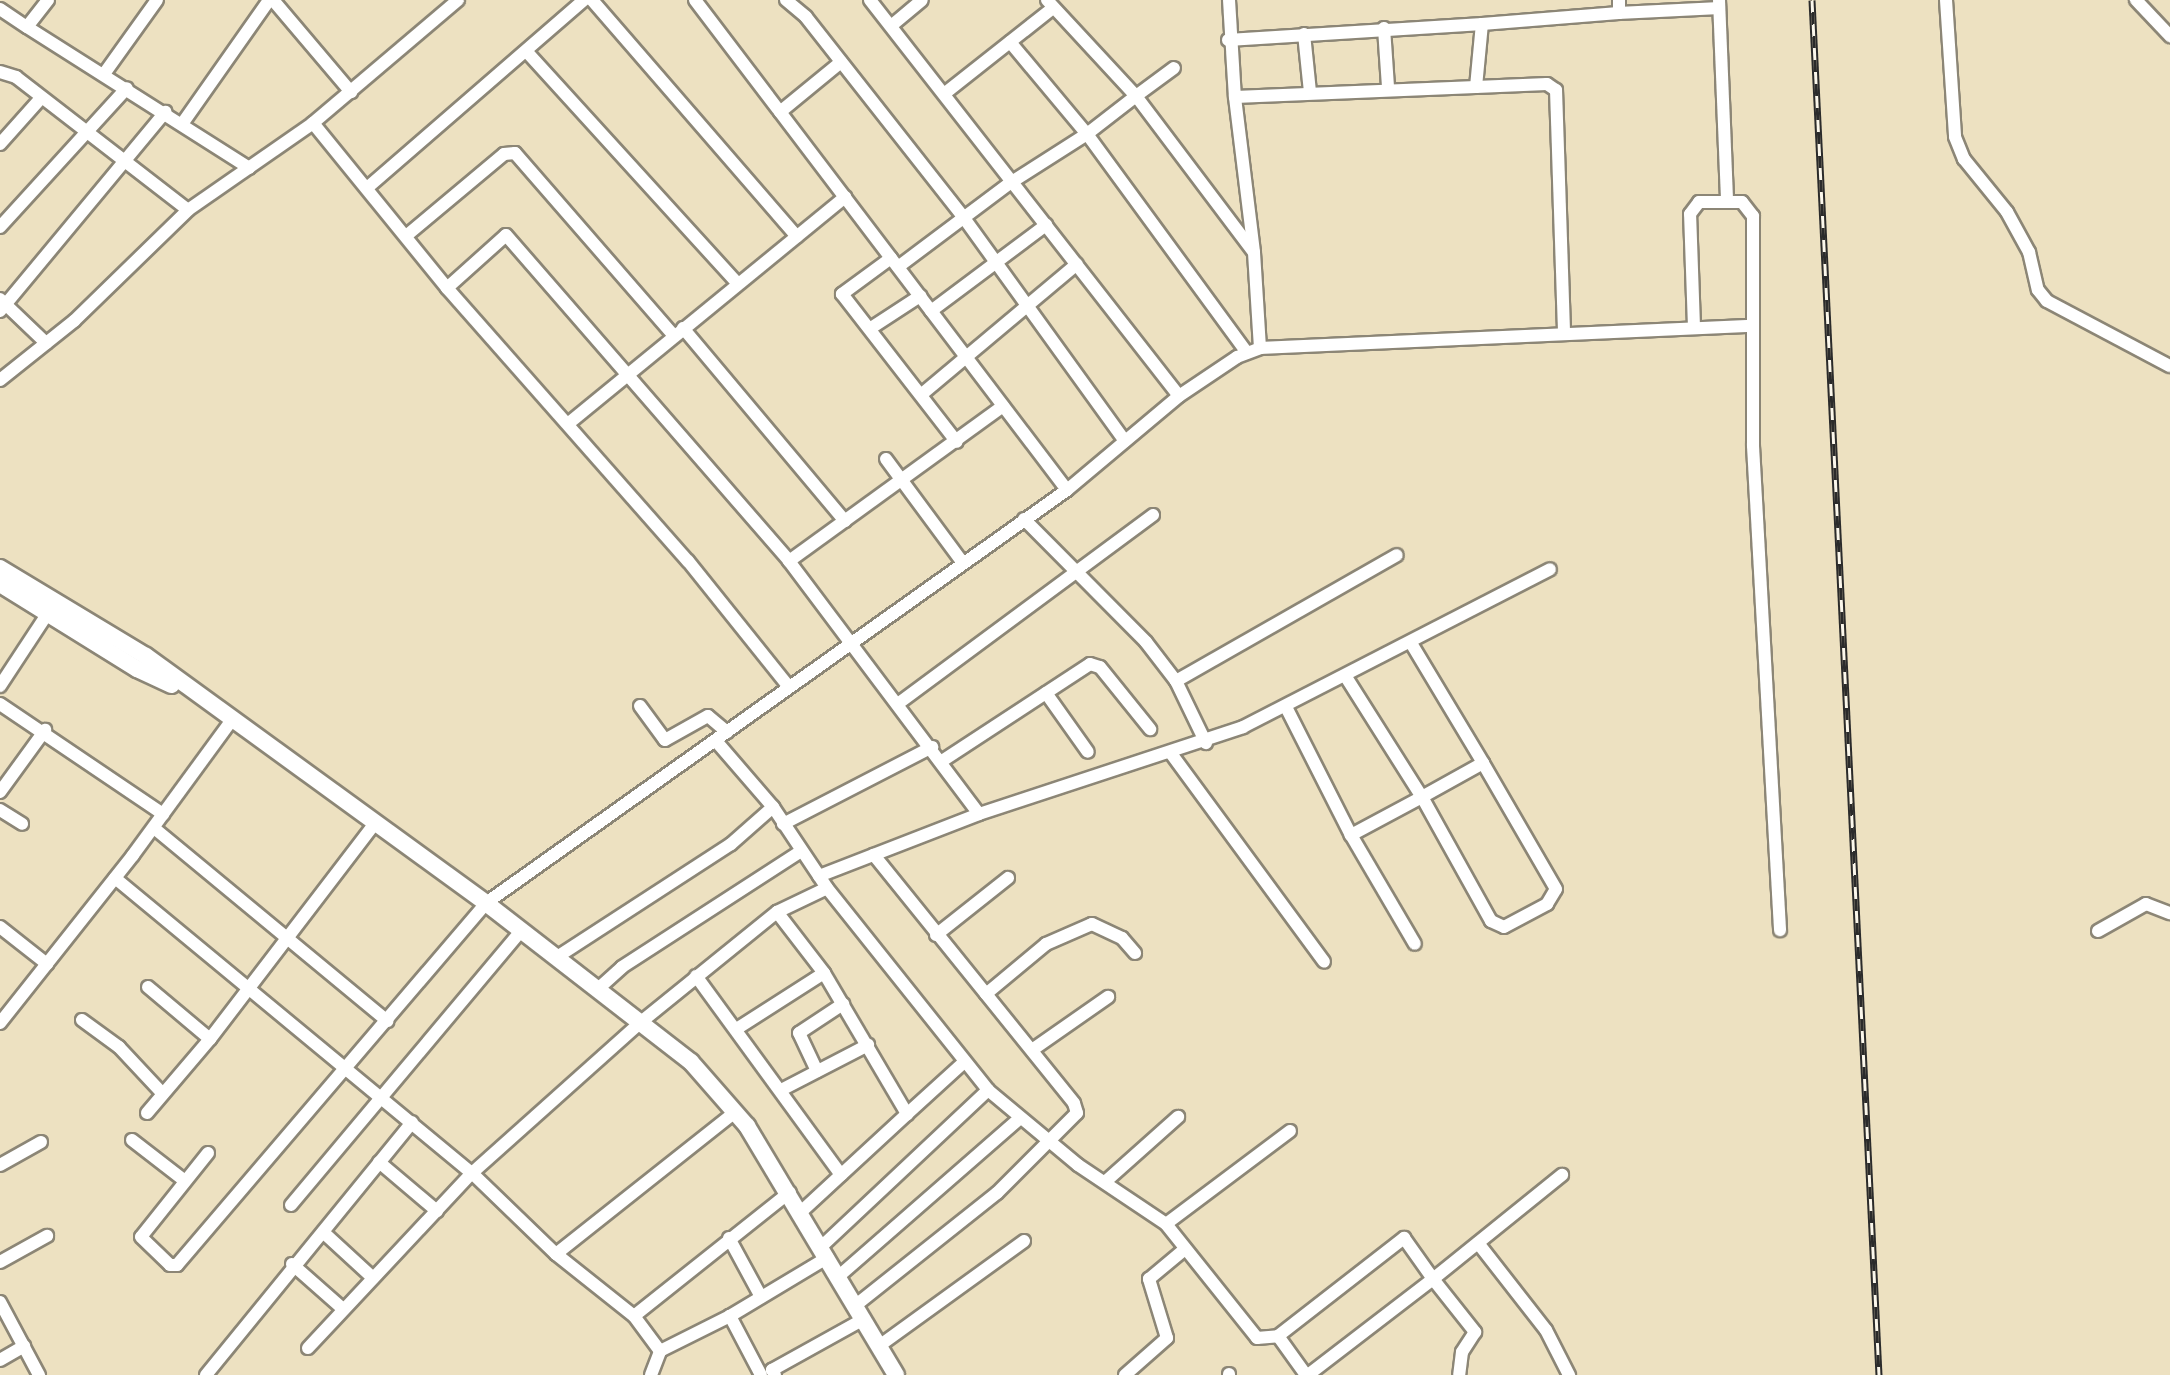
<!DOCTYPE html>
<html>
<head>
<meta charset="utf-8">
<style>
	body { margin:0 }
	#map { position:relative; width:2170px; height:1375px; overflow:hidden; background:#ede1c1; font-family:Mynerve,sans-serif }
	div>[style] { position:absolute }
	.roads { filter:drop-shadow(2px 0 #8c8676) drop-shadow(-2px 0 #8c8676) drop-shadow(0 2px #8c8676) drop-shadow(0 -2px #8c8676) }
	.minor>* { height:12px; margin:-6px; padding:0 6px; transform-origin:6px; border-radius:6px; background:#fff }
	.tertiary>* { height:16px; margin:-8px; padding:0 8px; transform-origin:8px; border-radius:8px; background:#fff }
	.rail>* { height:7px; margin-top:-3.5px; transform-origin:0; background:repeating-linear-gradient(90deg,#fbf7ec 0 12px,#2b2b2b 0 24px); box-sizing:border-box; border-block:2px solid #2b2b2b }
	span { translate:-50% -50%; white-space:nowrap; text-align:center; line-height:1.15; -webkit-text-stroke:6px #fbf7ec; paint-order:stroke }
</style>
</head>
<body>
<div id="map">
	<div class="roads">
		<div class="minor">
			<div style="left:48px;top:0;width:34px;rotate:128deg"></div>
			<div style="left:27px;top:27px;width:263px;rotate:32.4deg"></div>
			<div style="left:273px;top:0;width:121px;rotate:49.7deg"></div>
			<div style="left:592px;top:0;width:313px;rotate:49.1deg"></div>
			<div style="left:695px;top:0;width:615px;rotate:52.79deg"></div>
			<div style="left:786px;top:0;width:26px;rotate:40deg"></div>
			<div style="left:806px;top:17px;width:256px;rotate:51.8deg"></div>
			<div style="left:964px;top:218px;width:275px;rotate:54.2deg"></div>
			<div style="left:870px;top:0;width:502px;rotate:52.03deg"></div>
			<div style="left:1047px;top:0;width:131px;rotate:47.2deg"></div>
			<div style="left:1136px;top:96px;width:47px;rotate:-36.4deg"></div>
			<div style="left:1229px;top:0;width:97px;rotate:86.5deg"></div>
			<div style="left:1719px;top:0;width:201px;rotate:87.7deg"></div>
			<div style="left:1946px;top:0;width:137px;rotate:86.2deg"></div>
			<div style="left:1955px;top:137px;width:24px;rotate:68deg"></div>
			<div style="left:1964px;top:159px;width:68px;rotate:50.9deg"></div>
			<div style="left:2007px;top:212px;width:46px;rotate:61.2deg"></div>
			<div style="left:2029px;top:252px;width:39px;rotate:77deg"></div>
			<div style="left:2038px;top:290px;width:14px;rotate:51deg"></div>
			<div style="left:2047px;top:301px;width:139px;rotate:27.9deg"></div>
			<div style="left:2136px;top:0;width:50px;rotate:46.6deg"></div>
			<div style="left:0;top:9px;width:32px;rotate:34deg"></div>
			<div style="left:1619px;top:13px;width:100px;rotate:-2.9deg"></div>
			<div style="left:891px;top:26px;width:40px;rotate:-40deg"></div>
			<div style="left:1384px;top:28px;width:59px;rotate:86.1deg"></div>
			<div style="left:1304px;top:34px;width:58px;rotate:84.1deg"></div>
			<div style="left:1228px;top:40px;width:255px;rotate:-3.6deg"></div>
			<div style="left:1010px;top:42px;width:120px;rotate:50.1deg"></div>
			<div style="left:1087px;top:134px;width:62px;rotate:-37.8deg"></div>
			<div style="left:1136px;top:96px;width:194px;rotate:53deg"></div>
			<div style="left:527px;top:52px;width:312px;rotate:47.7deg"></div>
			<div style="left:0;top:72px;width:17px;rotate:17deg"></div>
			<div style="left:16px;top:77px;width:217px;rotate:37.7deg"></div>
			<div style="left:104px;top:74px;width:91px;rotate:-54.4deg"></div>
			<div style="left:1476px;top:87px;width:71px;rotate:-2.4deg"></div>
			<div style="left:1547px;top:84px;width:11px;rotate:34deg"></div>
			<div style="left:1556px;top:90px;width:244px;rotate:88.1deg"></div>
			<div style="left:944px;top:94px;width:139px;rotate:-38.3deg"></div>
			<div style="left:780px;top:112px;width:79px;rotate:-39.3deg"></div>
			<div style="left:313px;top:123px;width:213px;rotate:50.9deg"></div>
			<div style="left:447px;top:288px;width:364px;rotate:48.6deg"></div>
			<div style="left:688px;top:561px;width:161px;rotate:51.3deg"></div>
			<div style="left:182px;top:124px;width:151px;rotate:-54.9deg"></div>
			<div style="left:0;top:144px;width:62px;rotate:-48.3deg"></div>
			<div style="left:367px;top:188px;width:287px;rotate:-40.9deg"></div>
			<div style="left:0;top:227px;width:188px;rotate:-47.6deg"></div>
			<div style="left:406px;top:236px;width:128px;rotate:-39.9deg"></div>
			<div style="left:504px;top:154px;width:11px;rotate:-5deg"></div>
			<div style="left:515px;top:153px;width:242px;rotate:49deg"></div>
			<div style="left:891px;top:258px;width:61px;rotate:143.7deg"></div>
			<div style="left:842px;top:294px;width:187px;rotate:52.2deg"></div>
			<div style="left:898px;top:267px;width:140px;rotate:-36.9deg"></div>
			<div style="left:1010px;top:183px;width:91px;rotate:-32.5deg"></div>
			<div style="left:1087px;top:134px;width:271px;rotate:53.8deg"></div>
			<div style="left:447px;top:288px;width:79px;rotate:-41.9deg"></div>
			<div style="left:506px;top:235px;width:432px;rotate:49deg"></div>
			<div style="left:789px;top:561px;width:316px;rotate:53.1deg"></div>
			<div style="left:0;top:299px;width:64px;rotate:43.7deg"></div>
			<div style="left:0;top:311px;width:259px;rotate:-50.3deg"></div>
			<div style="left:931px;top:311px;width:144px;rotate:-36.8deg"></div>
			<div style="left:1694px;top:327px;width:113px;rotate:-92deg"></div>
			<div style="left:1690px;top:214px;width:15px;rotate:-53deg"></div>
			<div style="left:1699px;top:202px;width:43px"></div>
			<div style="left:1742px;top:202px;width:18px;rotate:52deg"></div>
			<div style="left:1753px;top:216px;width:230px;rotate:90deg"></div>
			<div style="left:1753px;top:446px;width:485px;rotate:86.8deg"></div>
			<div style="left:683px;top:328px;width:252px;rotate:50deg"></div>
			<div style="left:871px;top:328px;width:59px;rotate:-33.1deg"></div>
			<div style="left:1260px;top:348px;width:96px;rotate:-93.6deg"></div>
			<div style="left:1254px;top:252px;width:156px;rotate:-97deg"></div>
			<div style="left:1235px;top:97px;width:241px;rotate:-2.4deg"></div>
			<div style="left:1476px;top:87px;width:63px;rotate:-84.6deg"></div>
			<div style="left:1482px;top:24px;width:137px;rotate:-4.6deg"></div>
			<div style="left:1619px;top:13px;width:13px;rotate:-90deg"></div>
			<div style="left:0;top:380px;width:95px;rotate:-38.6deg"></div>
			<div style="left:74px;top:321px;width:159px;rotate:-44.2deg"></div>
			<div style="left:188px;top:210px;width:152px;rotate:-34.8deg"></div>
			<div style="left:313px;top:123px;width:190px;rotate:-40.3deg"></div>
			<div style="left:922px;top:394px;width:202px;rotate:-40deg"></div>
			<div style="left:569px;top:423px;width:357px;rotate:-39.3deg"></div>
			<div style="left:886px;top:459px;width:129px;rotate:53.5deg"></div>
			<div style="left:1024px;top:519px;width:173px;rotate:45.2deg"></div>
			<div style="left:1146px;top:642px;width:49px;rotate:52.4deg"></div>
			<div style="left:1176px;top:681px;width:69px;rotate:64.2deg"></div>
			<div style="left:789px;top:561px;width:264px;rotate:-35.9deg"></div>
			<div style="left:1411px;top:643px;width:140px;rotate:59deg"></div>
			<div style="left:1346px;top:677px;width:142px;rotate:57.7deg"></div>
			<div style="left:1422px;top:797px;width:142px;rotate:60.9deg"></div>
			<div style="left:1491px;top:921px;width:14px;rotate:25deg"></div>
			<div style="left:1504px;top:927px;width:49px;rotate:-28.1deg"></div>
			<div style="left:1547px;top:904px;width:17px;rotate:-59deg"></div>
			<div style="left:1556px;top:889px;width:146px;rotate:-120.1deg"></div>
			<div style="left:1483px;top:763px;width:70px;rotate:150.9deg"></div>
			<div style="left:1422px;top:797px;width:81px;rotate:151.8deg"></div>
			<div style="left:1176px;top:681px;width:254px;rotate:-29.7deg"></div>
			<div style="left:0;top:686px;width:87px;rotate:-56.7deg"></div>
			<div style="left:1046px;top:693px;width:72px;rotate:54.6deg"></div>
			<div style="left:899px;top:703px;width:316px;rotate:-36.5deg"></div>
			<div style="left:0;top:704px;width:197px;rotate:34deg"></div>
			<div style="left:640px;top:706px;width:42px;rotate:53.7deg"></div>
			<div style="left:665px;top:740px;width:49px;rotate:-29.2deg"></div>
			<div style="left:708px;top:716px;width:25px;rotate:40deg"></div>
			<div style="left:1286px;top:707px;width:144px;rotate:63.1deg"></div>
			<div style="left:1351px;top:835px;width:126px;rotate:59.6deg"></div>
			<div style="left:716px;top:741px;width:87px;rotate:49.2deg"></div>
			<div style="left:773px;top:807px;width:97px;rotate:56.3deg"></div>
			<div style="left:827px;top:888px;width:258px;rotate:51.4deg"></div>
			<div style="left:988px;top:1090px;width:117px;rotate:39.8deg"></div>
			<div style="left:1078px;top:1165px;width:106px;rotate:33.8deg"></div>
			<div style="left:1166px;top:1224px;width:146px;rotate:51.4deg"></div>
			<div style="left:1257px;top:1338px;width:21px;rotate:-5deg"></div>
			<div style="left:1278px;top:1336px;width:160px;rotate:-37.9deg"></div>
			<div style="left:1404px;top:1238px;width:50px;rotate:54.7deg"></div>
			<div style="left:1433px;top:1279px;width:166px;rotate:-38.9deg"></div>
			<div style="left:1170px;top:752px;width:260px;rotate:53.7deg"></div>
			<div style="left:942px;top:761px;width:177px;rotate:-33.2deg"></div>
			<div style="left:1090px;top:664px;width:10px;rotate:17deg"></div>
			<div style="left:1100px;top:667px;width:80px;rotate:51.1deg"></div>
			<div style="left:0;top:792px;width:77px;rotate:-54deg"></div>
			<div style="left:0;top:810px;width:26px;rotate:32deg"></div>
			<div style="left:783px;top:824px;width:168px;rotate:-27.3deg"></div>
			<div style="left:154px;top:828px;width:303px;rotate:39.6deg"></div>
			<div style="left:819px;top:876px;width:172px;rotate:-21.2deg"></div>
			<div style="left:979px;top:814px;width:278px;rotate:-18.2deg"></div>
			<div style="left:1243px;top:727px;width:345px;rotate:-27.2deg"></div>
			<div style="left:115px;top:878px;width:463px;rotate:39.6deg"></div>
			<div style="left:472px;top:1173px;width:117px;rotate:44deg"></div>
			<div style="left:556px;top:1254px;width:228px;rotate:-38.4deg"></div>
			<div style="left:777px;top:912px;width:77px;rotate:52.4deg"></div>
			<div style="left:824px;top:973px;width:164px;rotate:59.5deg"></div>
			<div style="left:907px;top:1114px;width:143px;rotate:137.3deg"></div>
			<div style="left:0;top:927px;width:60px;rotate:38.2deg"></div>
			<div style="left:2098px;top:931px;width:55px;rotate:-29.4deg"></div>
			<div style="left:2146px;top:904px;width:26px;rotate:21deg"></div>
			<div style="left:936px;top:935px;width:92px;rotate:-38.4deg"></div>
			<div style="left:557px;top:957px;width:207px;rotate:-33deg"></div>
			<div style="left:731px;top:844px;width:56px;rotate:-41.4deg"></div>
			<div style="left:696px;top:976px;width:246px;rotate:53.9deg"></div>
			<div style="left:148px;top:987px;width:81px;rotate:40deg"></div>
			<div style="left:599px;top:988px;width:31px;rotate:-42deg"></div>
			<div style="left:622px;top:967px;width:213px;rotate:-32.9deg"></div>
			<div style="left:986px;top:994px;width:78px;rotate:-39.8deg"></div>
			<div style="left:1046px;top:944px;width:50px;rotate:-23.5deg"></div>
			<div style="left:1092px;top:924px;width:33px;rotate:25deg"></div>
			<div style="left:1122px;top:938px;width:20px;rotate:49deg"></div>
			<div style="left:82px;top:1020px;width:46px;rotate:36.1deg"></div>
			<div style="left:119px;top:1047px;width:64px;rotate:46.9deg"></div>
			<div style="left:0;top:1023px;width:214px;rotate:-51.6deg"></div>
			<div style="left:133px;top:855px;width:166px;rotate:-53.8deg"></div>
			<div style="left:738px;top:1028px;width:102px;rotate:-32.6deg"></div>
			<div style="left:1032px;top:1050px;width:93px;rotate:-34.9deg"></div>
			<div style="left:817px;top:1071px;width:42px;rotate:-115.3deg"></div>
			<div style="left:799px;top:1033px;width:53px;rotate:-33.4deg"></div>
			<div style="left:783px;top:1089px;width:96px;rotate:-27.4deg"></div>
			<div style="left:147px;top:1113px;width:97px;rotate:-49.6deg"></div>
			<div style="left:210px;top:1039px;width:273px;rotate:-52.6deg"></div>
			<div style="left:907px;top:1114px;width:76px;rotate:-42.3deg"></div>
			<div style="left:132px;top:1140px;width:67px;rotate:37.7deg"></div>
			<div style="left:208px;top:1153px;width:107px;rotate:128.6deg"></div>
			<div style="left:141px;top:1237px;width:40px;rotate:44deg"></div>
			<div style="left:170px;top:1265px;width:7px"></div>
			<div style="left:177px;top:1265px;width:476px;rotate:-49.5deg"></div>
			<div style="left:486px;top:903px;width:713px;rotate:-35.41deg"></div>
			<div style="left:1067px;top:490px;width:146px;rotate:-40deg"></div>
			<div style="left:1179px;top:396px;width:70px;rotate:-33.9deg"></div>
			<div style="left:1237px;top:357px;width:25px;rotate:-21deg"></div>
			<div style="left:1260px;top:348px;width:492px;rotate:-2.6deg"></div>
			<div style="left:379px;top:1162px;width:76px;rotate:40.2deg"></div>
			<div style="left:0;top:1165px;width:47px;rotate:-29.3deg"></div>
			<div style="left:1105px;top:1182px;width:98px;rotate:-41.7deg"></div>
			<div style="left:291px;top:1205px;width:359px;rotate:-50deg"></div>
			<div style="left:1166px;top:1224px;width:155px;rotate:-36.9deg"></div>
			<div style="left:323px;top:1232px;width:68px;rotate:42.6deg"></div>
			<div style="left:729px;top:1238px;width:67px;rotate:61.5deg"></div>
			<div style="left:1478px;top:1243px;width:110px;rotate:52deg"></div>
			<div style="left:1546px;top:1330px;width:51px;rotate:62.9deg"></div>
			<div style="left:822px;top:1246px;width:228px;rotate:-43.2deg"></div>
			<div style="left:556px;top:1254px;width:100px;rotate:38.5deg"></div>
			<div style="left:634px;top:1316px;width:44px;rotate:53.4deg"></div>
			<div style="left:0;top:1262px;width:54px;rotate:-29deg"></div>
			<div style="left:292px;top:1264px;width:68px;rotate:41.4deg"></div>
			<div style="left:839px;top:1276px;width:239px;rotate:-41.1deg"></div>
			<div style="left:0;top:1302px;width:83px;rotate:61.9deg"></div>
			<div style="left:856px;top:1305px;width:180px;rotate:-38.5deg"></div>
			<div style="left:997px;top:1193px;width:113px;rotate:-45deg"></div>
			<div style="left:1077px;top:1113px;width:10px;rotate:-107deg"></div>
			<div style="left:1074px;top:1103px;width:319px;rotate:-128.9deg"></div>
			<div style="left:634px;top:1316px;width:199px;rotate:-38.5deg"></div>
			<div style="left:1278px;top:1336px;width:48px;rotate:54.3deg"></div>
			<div style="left:879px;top:1346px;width:179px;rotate:-35.9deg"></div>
			<div style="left:308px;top:1348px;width:240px;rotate:-46.9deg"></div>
			<div style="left:472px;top:1173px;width:227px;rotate:-41.8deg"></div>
			<div style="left:641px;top:1022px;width:175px;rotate:-39deg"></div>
			<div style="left:777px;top:912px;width:55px;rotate:-25.6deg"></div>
			<div style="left:0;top:1360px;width:28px;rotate:-30deg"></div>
			<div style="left:1229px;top:1374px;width:1px;rotate:90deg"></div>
			<div style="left:206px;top:1375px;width:326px;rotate:-50.8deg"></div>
			<div style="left:651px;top:1375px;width:26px;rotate:-69deg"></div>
			<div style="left:660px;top:1351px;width:78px;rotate:-26.6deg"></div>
			<div style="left:761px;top:1375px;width:67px;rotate:-117.7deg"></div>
			<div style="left:730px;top:1316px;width:114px;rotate:-31deg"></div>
			<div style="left:775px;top:1375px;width:6px;rotate:-121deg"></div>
			<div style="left:772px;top:1370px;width:105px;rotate:-29deg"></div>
			<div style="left:1125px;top:1375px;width:56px;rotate:-41.4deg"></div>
			<div style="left:1167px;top:1338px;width:62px;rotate:-107deg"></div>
			<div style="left:1149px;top:1279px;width:47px;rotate:-39.8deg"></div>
			<div style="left:1308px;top:1375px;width:158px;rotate:-37.5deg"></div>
			<div style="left:1433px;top:1279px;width:68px;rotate:51.6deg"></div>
			<div style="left:1475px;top:1332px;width:24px;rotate:123deg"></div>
			<div style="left:1462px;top:1352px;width:23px;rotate:97deg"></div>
		</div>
		<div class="tertiary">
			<div style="left:0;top:568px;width:170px;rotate:31.1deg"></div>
			<div style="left:146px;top:656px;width:420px;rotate:36deg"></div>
			<div style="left:486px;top:903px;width:259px;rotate:37.8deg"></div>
			<div style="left:691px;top:1062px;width:85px;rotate:48.8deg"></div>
			<div style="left:747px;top:1126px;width:290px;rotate:59.1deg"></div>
			<div style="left:0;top:584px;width:161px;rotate:31.8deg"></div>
			<div style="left:137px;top:669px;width:38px;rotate:25deg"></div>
		</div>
	</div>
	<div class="rail">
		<div style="left:1812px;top:0;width:1377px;rotate:87.21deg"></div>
	</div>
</div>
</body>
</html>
